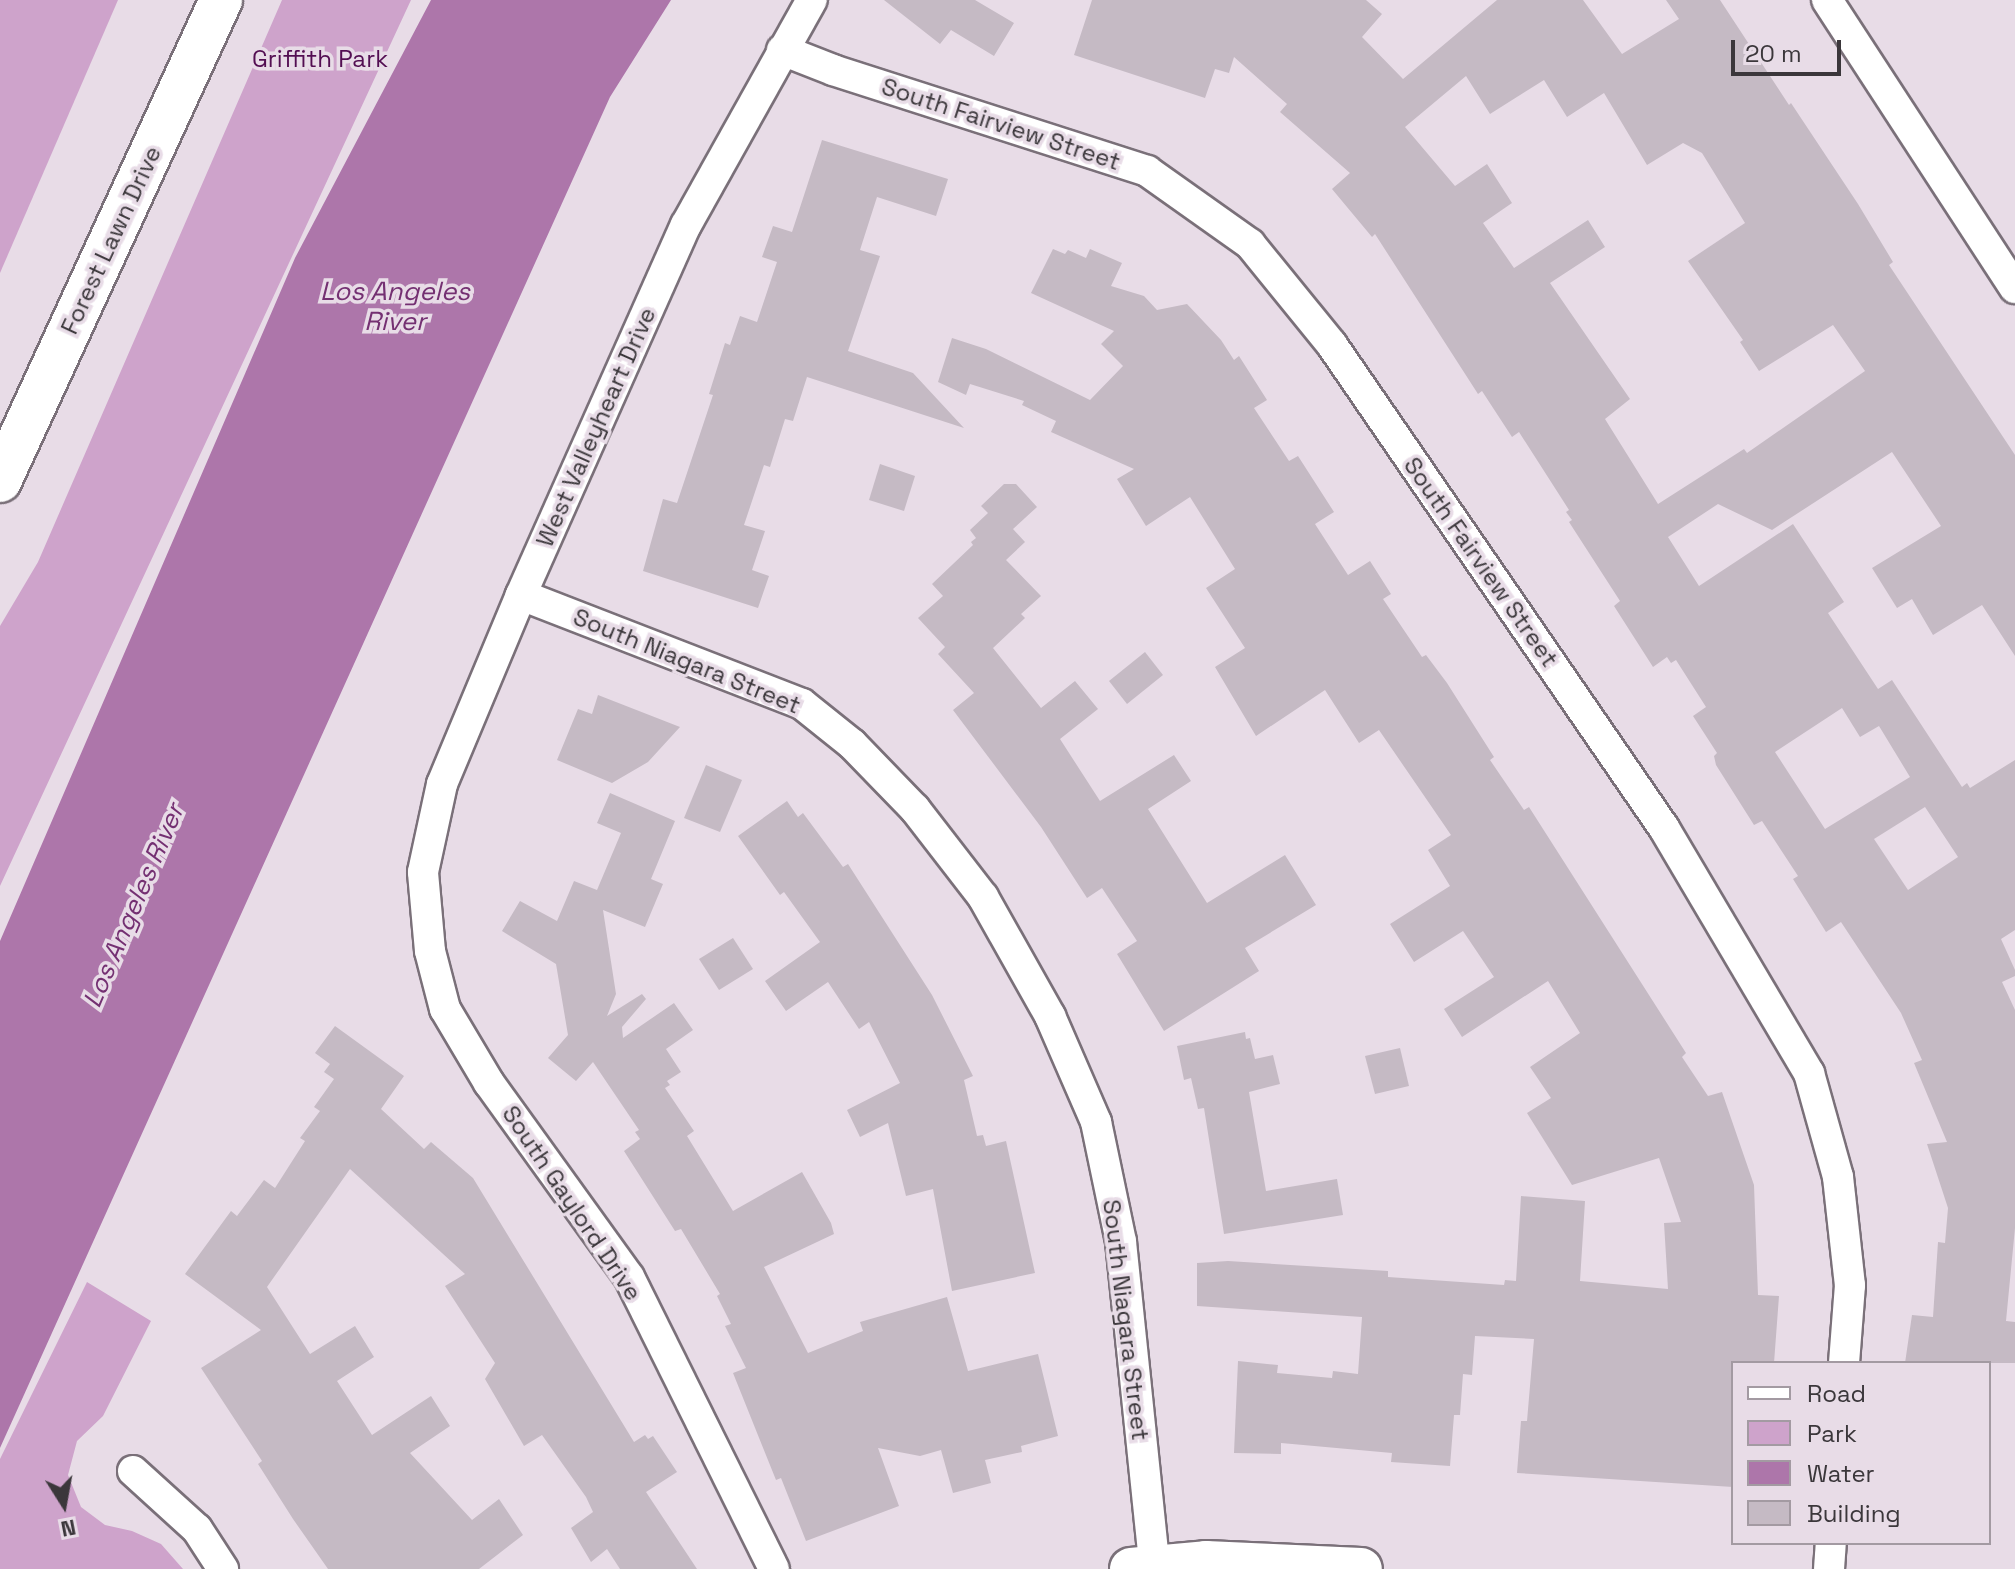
<!DOCTYPE html>
<html>
<head>
<meta charset="utf-8">
<style>
	body { margin:0 }
	#map { position:relative; width:2015px; height:1569px; overflow:hidden; background:#e8dce7; font-family:"Space Grotesk",sans-serif }
	div>[style] { position:absolute }
	.green>* { inset:0; background:#cea3cb }
	.water>* { inset:0; background:#ad76aa }
	.building>* { inset:0; background:#c5bac4 }
	.roads { filter:drop-shadow(2px 0 #7a7079) drop-shadow(-2px 0 #7a7079) drop-shadow(0 2px #7a7079) drop-shadow(0 -2px #7a7079) }
	.street>* { height:30px; margin:-15px; padding:0 15px; transform-origin:15px; border-radius:15px; background:#fff }
	.secondary>* { height:42px; margin:-21px; padding:0 21px; transform-origin:21px; border-radius:21px; background:#fff }
	span { translate:-50% -50%; white-space:nowrap; text-align:center; line-height:1.15; -webkit-text-stroke:7px #e8dce7; paint-order:stroke }
	.park-label { font-size:24px; color:#530e52 }
	.street-label { font-size:24px; color:#3b373b }
	.water-label { font-size:26px; color:#743072; font-style:italic }
	.legend { position:absolute; left:1731px; top:1361px; width:260px; height:184px; box-sizing:border-box; background:#e8dce7; border:2px solid #a39aa2; margin:0; padding:10px 14px; list-style:none; font-size:24px; color:#3b373b }
	.legend li { display:flex; align-items:center; gap:16px; height:40px }
	.legend b { width:40px; border:2px solid #a39aa2 }
	.north { position:absolute; left:24px; top:1465px; width:80px; height:80px; -webkit-text-stroke:6px #e8dce7; paint-order:stroke; rotate:169deg; font-size:22px; font-weight:700; line-height:32px; text-align:center; color:#3b373b }
	.north::after { content:''; display:block; margin:auto; width:28px; height:36px; background:#3b373b; clip-path:polygon(50% 0,100% 100%,50% 72%,0 100%) }
	.scale { position:absolute; left:1731px; top:40px; width:110px; height:36px; box-sizing:border-box; border:4px solid #3b373b; border-top:0; padding-left:10px; font-size:24px; line-height:28px; white-space:nowrap; color:#3b373b; -webkit-text-stroke:6px #e8dce7; paint-order:stroke }
</style>
</head>
<body>
<div id="map">
	<div class="green">
		<div style="clip-path:polygon(0 0,118px 0,0 273px)"></div>
		<div style="clip-path:polygon(282px 0,411px 0,0 886px,0 626px,38px 562px)"></div>
		<div style="clip-path:polygon(87px 1282px,151px 1321px,103px 1416px,77px 1441px,68px 1475px,81px 1507px,105px 1525px,132px 1531px,161px 1544px,183px 1569px,0 1569px,0 1459px)"></div>
	</div>
	<div class="water">
		<div style="clip-path:polygon(431px 0,671px 0,610px 97px,0 1448px,0 941px,295px 258px)"></div>
	</div>
	<div class="building">
		<div style="clip-path:polygon(884px 0,975px 0,1014px 23px,994px 56px,951px 30px,940px 44px)"></div>
		<div style="clip-path:polygon(evenodd,1092px 0,1366px 0,1382px 14px,1362px 37px,1403px 79px,1497px 0,1583px 0,1622px 54px,1679px 19px,1666px 0,1720px 0,1789px 105px,1791px 103px,1858px 204px,1893px 262px,1889px 265px,2015px 455px,2015px 656px,1982px 605px,1933px 635px,1912px 599px,1897px 608px,1872px 568px,1941px 526px,1892px 452px,1772px 530px,1718px 504px,1668px 537px,1699px 586px,1793px 524px,1844px 602px,1828px 613px,1878px 689px,1892px 680px,1962px 787px,1967px 783px,1970px 788px,2015px 760px,2015px 930px,2001px 939px,2015px 970px,2015px 976px,2002px 982px,2015px 1010px,2015px 1228px,2006px 1321px,2015px 1322px,2015px 1363px,1905px 1363px,1912px 1315px,1933px 1317px,1938px 1242px,1945px 1243px,1948px 1208px,1927px 1144px,1947px 1142px,1914px 1063px,1922px 1060px,1901px 1013px,1841px 922px,1826px 932px,1793px 879px,1798px 876px,1762px 821px,1754px 825px,1716px 765px,1714px 756px,1717px 753px,1693px 716px,1706px 707px,1676px 660px,1671px 663px,1667px 657px,1653px 667px,1614px 606px,1620px 601px,1569px 522px,1572px 520px,1566px 512px,1569px 510px,1519px 432px,1512px 437px,1482px 391px,1478px 394px,1375px 234px,1372px 237px,1332px 189px,1350px 173px,1280px 112px,1287px 104px,1234px 57px,1229px 73px,1215px 69px,1205px 98px,1074px 55px,1092px 0,1466px 76px,1490px 114px,1544px 80px,1567px 117px,1604px 93px,1647px 165px,1683px 143px,1702px 153px,1745px 223px,1688px 261px,1743px 340px,1740px 342px,1759px 371px,1833px 325px,1865px 371px,1747px 453px,1744px 449px,1658px 504px,1605px 419px,1630px 399px,1550px 283px,1605px 247px,1588px 220px,1514px 268px,1483px 223px,1512px 203px,1487px 164px,1455px 186px,1405px 127px,1466px 76px,1092px 0,1842px 708px,1860px 737px,1879px 726px,1910px 777px,1825px 829px,1775px 752px,1842px 708px,1092px 0,1925px 807px,1958px 857px,1908px 890px,1874px 839px,1925px 807px)"></div>
		<div style="clip-path:polygon(822px 140px,948px 179px,936px 216px,877px 197px,860px 250px,880px 256px,848px 351px,913px 373px,964px 428px,807px 377px,793px 421px,785px 419px,770px 467px,764px 465px,744px 525px,765px 531px,752px 570px,769px 576px,758px 608px,643px 571px,663px 499px,677px 503px,713px 395px,709px 394px,725px 343px,730px 345px,740px 316px,757px 322px,777px 262px,762px 257px,773px 226px,792px 232px)"></div>
		<div style="clip-path:polygon(1053px 249px,1065px 254px,1068px 250px,1086px 258px,1090px 249px,1122px 263px,1111px 286px,1144px 296px,1157px 310px,1187px 304px,1221px 340px,1234px 360px,1239px 356px,1267px 400px,1254px 408px,1289px 461px,1298px 456px,1334px 512px,1315px 524px,1348px 575px,1370px 561px,1391px 594px,1383px 599px,1422px 657px,1426px 655px,1447px 683px,1494px 757px,1490px 760px,1524px 810px,1529px 807px,1686px 1053px,1682px 1057px,1708px 1096px,1722px 1092px,1754px 1185px,1758px 1295px,1779px 1296px,1774px 1363px,1733px 1363px,1733px 1487px,1517px 1473px,1521px 1421px,1527px 1421px,1534px 1339px,1475px 1336px,1472px 1375px,1463px 1374px,1460px 1415px,1454px 1415px,1450px 1466px,1391px 1462px,1392px 1453px,1281px 1443px,1281px 1454px,1234px 1453px,1238px 1361px,1278px 1365px,1277px 1373px,1332px 1378px,1333px 1371px,1358px 1374px,1362px 1317px,1197px 1306px,1197px 1263px,1228px 1261px,1388px 1271px,1388px 1277px,1504px 1285px,1505px 1280px,1516px 1281px,1521px 1196px,1585px 1201px,1580px 1281px,1668px 1289px,1664px 1223px,1681px 1222px,1659px 1158px,1572px 1185px,1527px 1113px,1551px 1098px,1530px 1067px,1580px 1033px,1548px 981px,1462px 1037px,1444px 1009px,1494px 977px,1463px 931px,1414px 962px,1390px 924px,1450px 886px,1428px 850px,1451px 835px,1379px 730px,1359px 743px,1325px 690px,1256px 736px,1215px 667px,1245px 648px,1206px 588px,1235px 569px,1190px 497px,1146px 526px,1117px 479px,1134px 469px,1051px 432px,1056px 421px,1022px 405px,1024px 401px,970px 384px,966px 395px,938px 382px,952px 338px,986px 349px,1090px 400px,1123px 366px,1101px 344px,1114px 331px,1031px 293px)"></div>
		<div style="clip-path:polygon(880px 464px,915px 476px,904px 511px,869px 500px)"></div>
		<div style="clip-path:polygon(1004px 484px,1016px 484px,1037px 507px,1013px 529px,1025px 542px,1006px 560px,1041px 596px,1021px 614px,1025px 618px,993px 648px,1041px 708px,1075px 681px,1098px 709px,1060px 739px,1100px 801px,1174px 755px,1191px 781px,1148px 809px,1207px 903px,1285px 855px,1316px 905px,1245px 948px,1259px 971px,1164px 1031px,1117px 954px,1137px 941px,1102px 888px,1087px 898px,1041px 827px,953px 710px,974px 693px,938px 654px,945px 647px,918px 618px,943px 596px,932px 584px,973px 545px,971px 542px,976px 538px,970px 530px,988px 513px,981px 506px)"></div>
		<div style="clip-path:polygon(1145px 652px,1163px 675px,1127px 704px,1109px 681px)"></div>
		<div style="clip-path:polygon(598px 695px,680px 727px,648px 762px,612px 783px,557px 760px,578px 709px,592px 714px)"></div>
		<div style="clip-path:polygon(706px 765px,742px 780px,720px 832px,684px 818px)"></div>
		<div style="clip-path:polygon(610px 793px,675px 821px,651px 879px,663px 884px,645px 927px,603px 910px,616px 994px,607px 1016px,642px 994px,646px 999px,622px 1027px,623px 1038px,674px 1003px,693px 1030px,666px 1049px,681px 1072px,667px 1081px,670px 1085px,665px 1088px,694px 1131px,687px 1136px,733px 1211px,802px 1172px,831px 1223px,834px 1234px,764px 1267px,808px 1353px,863px 1331px,860px 1322px,947px 1297px,968px 1371px,1038px 1354px,1058px 1436px,1021px 1446px,1022px 1452px,985px 1460px,991px 1483px,953px 1493px,941px 1450px,920px 1456px,878px 1448px,899px 1506px,806px 1541px,781px 1478px,776px 1480px,733px 1373px,746px 1368px,725px 1326px,731px 1324px,717px 1296px,720px 1294px,681px 1229px,675px 1231px,624px 1151px,640px 1139px,635px 1132px,639px 1130px,593px 1062px,576px 1081px,548px 1058px,568px 1035px,556px 964px,502px 931px,520px 901px,557px 921px,574px 881px,597px 890px,621px 833px,597px 823px)"></div>
		<div style="clip-path:polygon(787px 801px,798px 817px,803px 813px,843px 867px,848px 864px,932px 995px,973px 1076px,964px 1080px,977px 1136px,983px 1135px,986px 1146px,1006px 1141px,1035px 1273px,952px 1291px,933px 1189px,906px 1196px,888px 1123px,860px 1137px,847px 1110px,900px 1083px,869px 1022px,859px 1029px,828px 982px,786px 1011px,765px 981px,820px 942px,784px 892px,780px 895px,738px 836px)"></div>
		<div style="clip-path:polygon(733px 938px,753px 969px,719px 990px,699px 959px)"></div>
		<div style="clip-path:polygon(335px 1026px,404px 1076px,381px 1109px,424px 1149px,431px 1142px,473px 1178px,634px 1442px,645px 1435px,648px 1439px,653px 1436px,677px 1472px,646px 1492px,697px 1569px,620px 1569px,607px 1549px,591px 1562px,571px 1528px,593px 1512px,586px 1497px,542px 1435px,524px 1446px,485px 1379px,495px 1363px,445px 1286px,465px 1274px,350px 1169px,267px 1287px,310px 1354px,355px 1326px,374px 1357px,337px 1381px,372px 1435px,431px 1396px,450px 1426px,410px 1453px,472px 1520px,499px 1499px,523px 1535px,479px 1569px,328px 1569px,293px 1519px,258px 1464px,262px 1461px,201px 1368px,261px 1330px,185px 1274px,231px 1211px,237px 1216px,264px 1180px,275px 1188px,305px 1141px,300px 1138px,320px 1111px,314px 1107px,334px 1079px,324px 1072px,330px 1064px,315px 1053px)"></div>
		<div style="clip-path:polygon(1245px 1032px,1246px 1039px,1250px 1038px,1255px 1059px,1273px 1055px,1280px 1084px,1249px 1092px,1266px 1191px,1337px 1179px,1343px 1215px,1224px 1234px,1204px 1108px,1198px 1109px,1191px 1078px,1184px 1080px,1177px 1046px)"></div>
		<div style="clip-path:polygon(1400px 1048px,1409px 1086px,1375px 1094px,1365px 1056px)"></div>
	</div>
	<div class="roads">
		<div class="street">
			<div style="left:1827px;top:0;width:344px;rotate:56.9deg"></div>
			<div style="left:782px;top:50px;width:55px;rotate:21.4deg"></div>
			<div style="left:833px;top:70px;width:330px;rotate:17.8deg"></div>
			<div style="left:1147px;top:171px;width:126px;rotate:35.3deg"></div>
			<div style="left:1250px;top:244px;width:130px;rotate:50.9deg"></div>
			<div style="left:1332px;top:345px;width:586px;rotate:55.5deg"></div>
			<div style="left:1664px;top:828px;width:285px;rotate:59.4deg"></div>
			<div style="left:1809px;top:1073px;width:108px;rotate:74.4deg"></div>
			<div style="left:1838px;top:1177px;width:109px;rotate:83.7deg"></div>
			<div style="left:1850px;top:1285px;width:78px;rotate:94.4deg"></div>
			<div style="left:521px;top:595px;width:301px;rotate:21.2deg"></div>
			<div style="left:802px;top:704px;width:64px;rotate:38.7deg"></div>
			<div style="left:852px;top:744px;width:91px;rotate:45.9deg"></div>
			<div style="left:915px;top:809px;width:111px;rotate:52.3deg"></div>
			<div style="left:983px;top:897px;width:137px;rotate:60.6deg"></div>
			<div style="left:1050px;top:1016px;width:116px;rotate:66.5deg"></div>
			<div style="left:1096px;top:1122px;width:123px;rotate:78.2deg"></div>
			<div style="left:1121px;top:1242px;width:329px;rotate:84.1deg"></div>
			<div style="left:133px;top:1471px;width:86px;rotate:42.2deg"></div>
			<div style="left:197px;top:1529px;width:48px;rotate:57deg"></div>
			<div style="left:774px;top:1569px;width:326px;rotate:-116.4deg"></div>
			<div style="left:629px;top:1277px;width:239px;rotate:-125.8deg"></div>
			<div style="left:489px;top:1083px;width:86px;rotate:-120.7deg"></div>
			<div style="left:445px;top:1009px;width:60px;rotate:-104.5deg"></div>
			<div style="left:430px;top:951px;width:79px;rotate:-95.1deg"></div>
			<div style="left:423px;top:872px;width:90px;rotate:-77.8deg"></div>
			<div style="left:442px;top:784px;width:205px;rotate:-67.3deg"></div>
			<div style="left:521px;top:595px;width:405px;rotate:-66deg"></div>
			<div style="left:686px;top:225px;width:258px;rotate:-60.8deg"></div>
			<div style="left:1829px;top:1569px;width:26px;rotate:-86deg"></div>
		</div>
		<div class="secondary">
			<div style="left:0;top:481px;width:529px;rotate:-65.32deg"></div>
			<div style="left:1131px;top:1569px;width:75px;rotate:-5.3deg"></div>
			<div style="left:1206px;top:1562px;width:155px;rotate:2.6deg"></div>
		</div>
	</div>
	<div class="park-label">
		<span style="left:320px;top:59px">Griffith Park</span>
	</div>
	<div class="street-label">
		<span style="left:1001px;top:124px;rotate:18deg">South Fairview Street</span>
		<span style="left:111px;top:240px;rotate:-65deg">Forest Lawn Drive</span>
		<span style="left:596px;top:427px;rotate:-66deg">West Valleyheart Drive</span>
		<span style="left:1481px;top:562px;rotate:55deg">South Fairview Street</span>
		<span style="left:687px;top:661px;rotate:22deg">South Niagara Street</span>
		<span style="left:572px;top:1203px;rotate:56deg">South Gaylord Drive</span>
		<span style="left:1126px;top:1320px;rotate:83deg">South Niagara Street</span>
	</div>
	<div class="water-label">
		<span style="left:395px;top:307px">Los Angeles<br>River</span>
		<span style="left:134px;top:906px;rotate:-67deg">Los Angeles River</span>
	</div>
	<ul class="legend">
	<li><b style="height:10px;background:#fff"></b>Road</li>
	<li><b style="height:22px;background:#cea3cb"></b>Park</li>
	<li><b style="height:22px;background:#ad76aa"></b>Water</li>
	<li><b style="height:22px;background:#c5bac4"></b>Building</li>
	</ul>
	<div class="north">N</div>
	<div class="scale">20 m</div>
</div>
</body>
</html>
